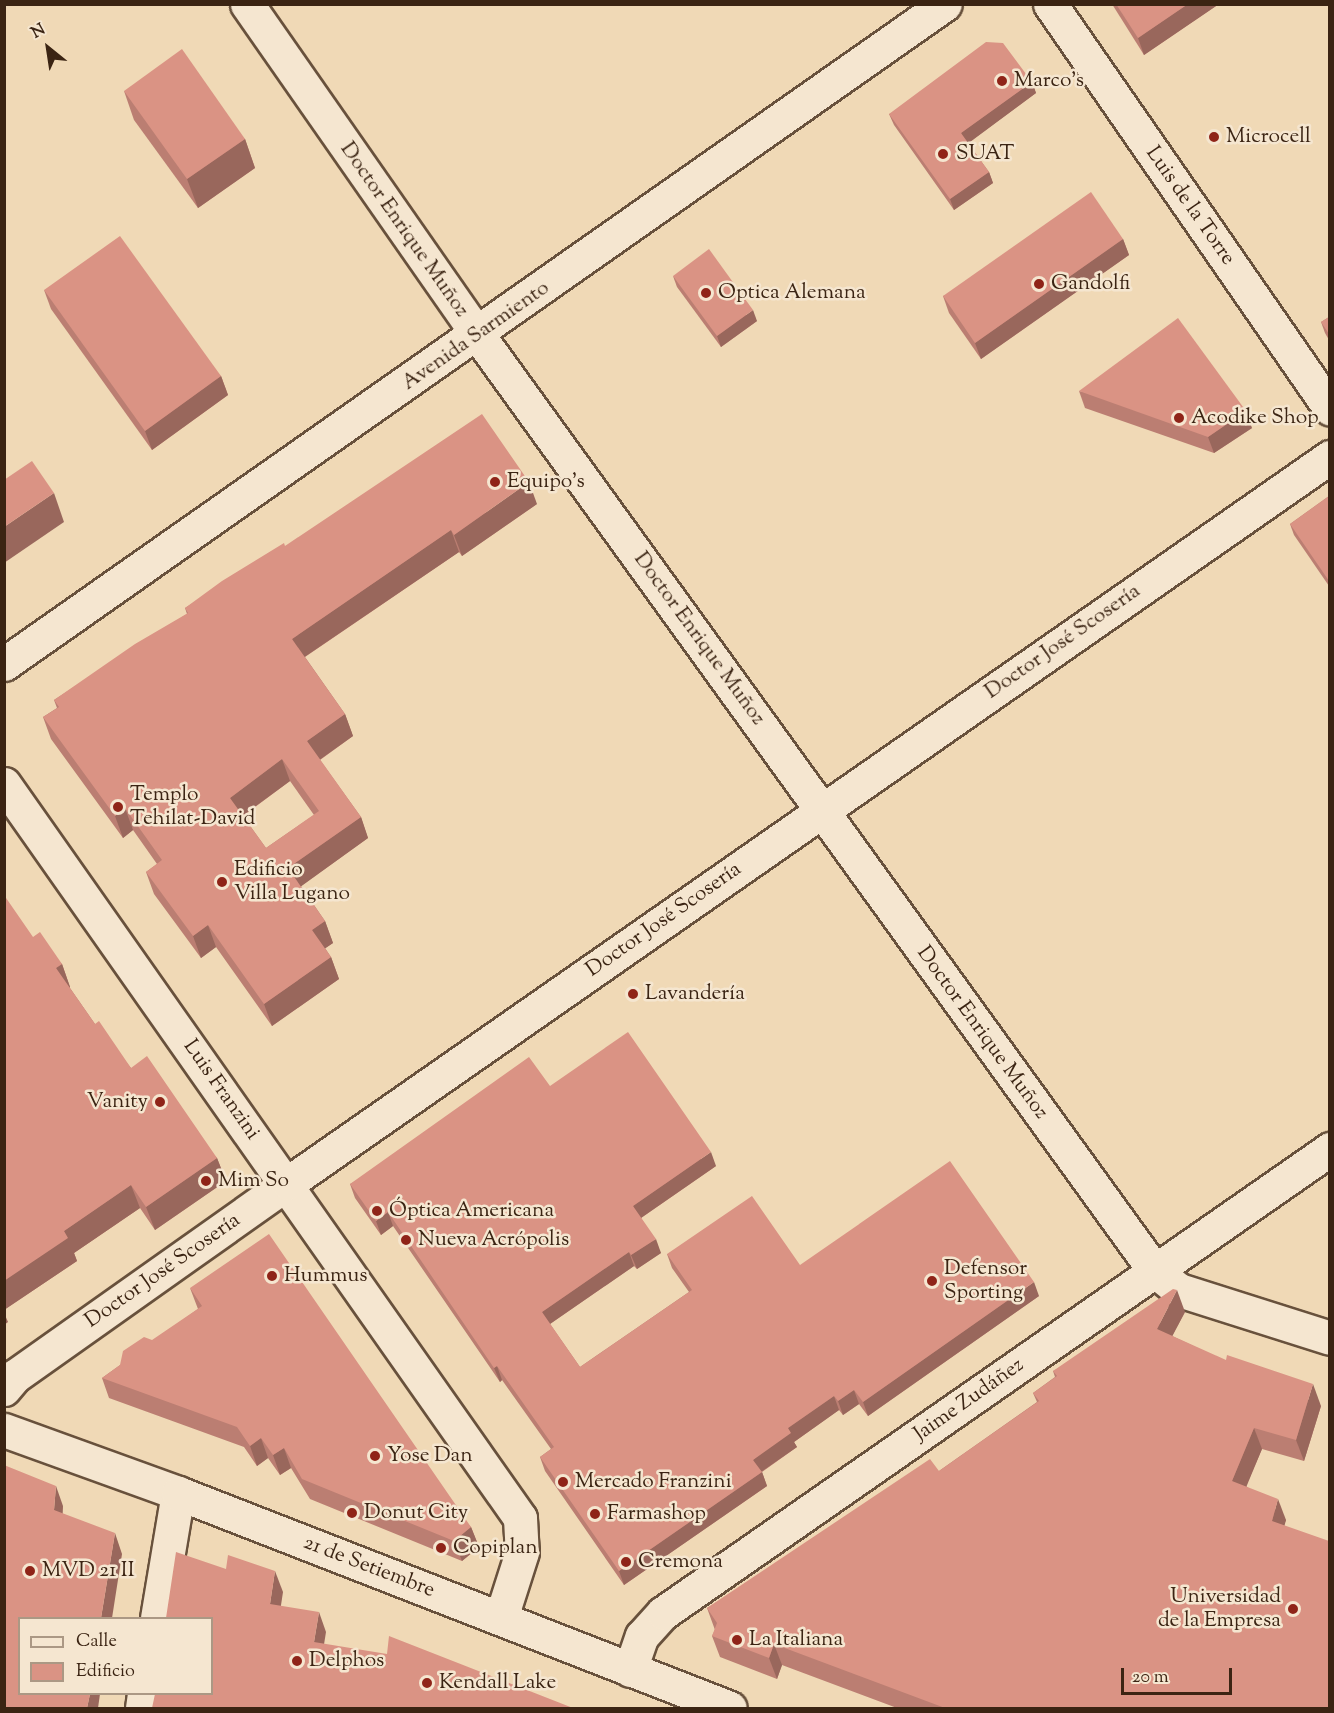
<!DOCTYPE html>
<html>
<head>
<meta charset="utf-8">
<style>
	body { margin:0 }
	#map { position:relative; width:1334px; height:1713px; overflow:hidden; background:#f0d9b6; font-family:"Sorts Mill Goudy",serif }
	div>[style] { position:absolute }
	.roads { filter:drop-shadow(2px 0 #68513c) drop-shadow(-2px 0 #68513c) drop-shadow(0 2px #68513c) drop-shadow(0 -2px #68513c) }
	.minor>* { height:33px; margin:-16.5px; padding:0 16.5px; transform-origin:16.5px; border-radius:16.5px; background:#f5e6d0 }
	.tertiary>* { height:33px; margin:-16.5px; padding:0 16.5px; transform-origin:16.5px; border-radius:16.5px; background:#f5e6d0 }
	.wall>* { inset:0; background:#bb7e72 }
	.shaded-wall>* { inset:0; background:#99675c }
	.building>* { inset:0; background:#da9384 }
	.dots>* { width:16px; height:16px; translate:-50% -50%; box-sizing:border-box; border:3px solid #f5e6d0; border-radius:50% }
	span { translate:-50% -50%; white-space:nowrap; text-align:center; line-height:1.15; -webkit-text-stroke:5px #f5e6d0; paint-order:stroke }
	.poi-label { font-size:21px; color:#3b2413 }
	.left { translate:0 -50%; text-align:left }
	.right { translate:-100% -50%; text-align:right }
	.street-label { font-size:21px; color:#3b2413 }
	.frame { position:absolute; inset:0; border:6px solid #3b2413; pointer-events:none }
	.legend { position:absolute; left:18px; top:1617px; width:195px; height:78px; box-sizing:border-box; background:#f5e6d0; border:2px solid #ab9884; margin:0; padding:8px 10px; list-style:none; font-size:18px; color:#3b2413 }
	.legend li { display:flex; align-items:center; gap:12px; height:30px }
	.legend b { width:30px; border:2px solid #ab9884 }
	.north { position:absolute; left:18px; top:18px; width:60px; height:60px; -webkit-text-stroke:4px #f5e6d0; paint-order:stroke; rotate:330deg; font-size:16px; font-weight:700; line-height:24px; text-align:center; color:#3b2413 }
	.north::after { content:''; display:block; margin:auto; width:21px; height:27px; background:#3b2413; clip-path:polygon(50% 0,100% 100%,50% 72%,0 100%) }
	.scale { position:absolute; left:1121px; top:1668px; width:111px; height:27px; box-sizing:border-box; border:3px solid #3b2413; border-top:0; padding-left:8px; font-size:18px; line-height:21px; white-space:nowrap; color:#3b2413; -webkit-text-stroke:4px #f5e6d0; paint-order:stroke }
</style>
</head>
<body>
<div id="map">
	<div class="roads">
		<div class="minor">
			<div style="left:247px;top:4px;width:404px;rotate:55.1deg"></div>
			<div style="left:478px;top:335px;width:1154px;rotate:54.13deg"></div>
			<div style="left:1154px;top:1270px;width:32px;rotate:39deg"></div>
			<div style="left:1179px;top:1290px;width:158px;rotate:17.6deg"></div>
			<div style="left:1050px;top:4px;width:492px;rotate:55.3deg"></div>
			<div style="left:4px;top:784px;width:897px;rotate:54.89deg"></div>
			<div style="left:520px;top:1518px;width:34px;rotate:87deg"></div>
			<div style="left:522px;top:1552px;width:69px;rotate:107.7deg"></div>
			<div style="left:4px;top:1389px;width:17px;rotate:-50deg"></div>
			<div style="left:15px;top:1376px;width:334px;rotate:-35.3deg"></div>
			<div style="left:288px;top:1183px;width:1270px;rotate:-34.87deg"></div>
			<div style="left:157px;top:1618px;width:127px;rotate:-80.5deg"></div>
			<div style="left:630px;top:1670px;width:36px;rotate:-71deg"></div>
			<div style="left:642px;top:1636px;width:31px;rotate:-48deg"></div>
			<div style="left:663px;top:1613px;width:813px;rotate:-34.82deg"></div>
			<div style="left:142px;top:1708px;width:14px;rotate:-82deg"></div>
		</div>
		<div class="tertiary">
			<div style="left:4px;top:664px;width:1149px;rotate:-35.05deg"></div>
			<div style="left:4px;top:1430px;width:185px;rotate:19.9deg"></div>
			<div style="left:178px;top:1493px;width:592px;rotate:21.28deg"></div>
		</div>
	</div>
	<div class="wall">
		<div style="clip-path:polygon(1112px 4px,1219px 4px,1144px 55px)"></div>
		<div style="clip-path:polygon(1032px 82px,1036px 93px,968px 143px,989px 172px,993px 183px,954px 210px,894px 125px,889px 114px)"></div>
		<div style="clip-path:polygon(124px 91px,245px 139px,255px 168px,198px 208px,134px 120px)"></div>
		<div style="clip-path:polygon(1123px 239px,1129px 255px,981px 359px,949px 313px,943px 296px)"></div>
		<div style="clip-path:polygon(673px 276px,757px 321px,721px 347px,677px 287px)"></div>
		<div style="clip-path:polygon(44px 290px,221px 376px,228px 395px,152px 450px,51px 309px)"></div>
		<div style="clip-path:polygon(1329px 317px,1329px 340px,1325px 333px,1321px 322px)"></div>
		<div style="clip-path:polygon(1079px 391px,1252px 428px,1214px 453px,1085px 408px)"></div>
		<div style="clip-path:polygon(1329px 496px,1329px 586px,1294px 535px,1290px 524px)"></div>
		<div style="clip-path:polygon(evenodd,537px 504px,462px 556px,459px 552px,305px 657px,345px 714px,353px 736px,320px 760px,361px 817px,368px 838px,301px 886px,325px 921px,333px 943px,325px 948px,331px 957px,339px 979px,272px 1026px,216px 947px,201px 958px,154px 894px,146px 872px,157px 864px,133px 830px,123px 838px,51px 739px,43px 717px,57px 708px,54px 700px,187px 614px,185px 608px,285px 546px,537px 504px,290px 781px,314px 815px,266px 848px,243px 816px,290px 781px)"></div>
		<div style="clip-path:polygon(33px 937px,62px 964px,70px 987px,70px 988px,95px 1024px,131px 1068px,217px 1158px,226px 1181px,155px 1230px,140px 1208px,74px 1253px,77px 1261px,4px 1310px)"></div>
		<div style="clip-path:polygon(550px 1086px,716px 1166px,641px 1218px,661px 1253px,637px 1269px,634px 1266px,550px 1324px,580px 1367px,689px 1292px,672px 1268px,667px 1254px,800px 1265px,1039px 1296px,868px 1416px,859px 1404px,843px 1415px,839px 1410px,794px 1442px,797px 1447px,762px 1472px,767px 1486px,624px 1585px,545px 1471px,540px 1457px,551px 1449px,502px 1380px,500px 1382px,393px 1226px,381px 1235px,355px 1198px,350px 1184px)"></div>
		<div style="clip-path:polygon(190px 1288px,471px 1527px,479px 1547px,462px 1561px,310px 1499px,291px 1468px,280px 1475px,268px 1458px,257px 1466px,244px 1447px,109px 1398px,102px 1378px,198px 1309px)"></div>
		<div style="clip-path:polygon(1185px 1312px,1172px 1336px,1321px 1406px,1304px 1461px,1262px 1449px,1246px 1486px,1286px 1520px,1284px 1525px,1329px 1708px,897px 1708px,782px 1665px,777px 1679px,720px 1657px,712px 1636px,715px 1630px,707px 1608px,939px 1471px,1037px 1402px,1033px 1393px,1055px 1377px,1053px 1371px)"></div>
	</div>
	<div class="shaded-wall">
		<div style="clip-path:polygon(1188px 4px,1219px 4px,1144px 55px,1138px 38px)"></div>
		<div style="clip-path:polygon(1032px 82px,1036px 93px,966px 145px,961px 133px)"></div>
		<div style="clip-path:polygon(245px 139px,255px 168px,198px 208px,187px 179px)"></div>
		<div style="clip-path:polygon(989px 172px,993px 183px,954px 210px,950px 199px)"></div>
		<div style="clip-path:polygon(1123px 239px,1129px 255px,981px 359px,975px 343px)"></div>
		<div style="clip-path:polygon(753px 310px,757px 321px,721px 347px,717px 336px)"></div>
		<div style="clip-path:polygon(221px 376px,228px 395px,152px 450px,145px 431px)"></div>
		<div style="clip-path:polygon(1246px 411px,1252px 428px,1214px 453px,1208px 437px)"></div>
		<div style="clip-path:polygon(529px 482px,537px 504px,462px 556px,454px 535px)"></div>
		<div style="clip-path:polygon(54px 493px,64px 522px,4px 563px,4px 527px)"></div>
		<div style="clip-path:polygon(451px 530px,459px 552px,300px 660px,292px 639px)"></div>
		<div style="clip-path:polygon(345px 714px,353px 736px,315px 763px,307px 741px)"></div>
		<div style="clip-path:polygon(282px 759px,290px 781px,238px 819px,230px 798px)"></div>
		<div style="clip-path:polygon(125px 808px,133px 830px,123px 838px,115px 816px)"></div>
		<div style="clip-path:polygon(361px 817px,368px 838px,296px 890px,288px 868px)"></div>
		<div style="clip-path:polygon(325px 921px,333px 943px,320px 952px,312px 930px)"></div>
		<div style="clip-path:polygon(208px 925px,216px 947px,201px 958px,193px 936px)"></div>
		<div style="clip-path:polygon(331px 957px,339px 979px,272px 1026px,264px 1004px)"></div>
		<div style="clip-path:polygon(62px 964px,70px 987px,65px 991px,56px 968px)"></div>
		<div style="clip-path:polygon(711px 1152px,716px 1166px,638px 1220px,633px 1206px)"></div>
		<div style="clip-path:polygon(217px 1158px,226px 1181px,155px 1230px,146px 1207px)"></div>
		<div style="clip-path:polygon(131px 1185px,140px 1208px,74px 1253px,77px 1261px,4px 1310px,4px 1281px,64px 1231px)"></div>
		<div style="clip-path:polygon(388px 1212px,393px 1226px,381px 1235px,376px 1221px)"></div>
		<div style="clip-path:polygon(656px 1239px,661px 1253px,637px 1269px,631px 1255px)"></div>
		<div style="clip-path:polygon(629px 1252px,634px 1266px,547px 1326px,542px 1312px)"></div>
		<div style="clip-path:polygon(1034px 1282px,1039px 1296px,868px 1416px,863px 1402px)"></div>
		<div style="clip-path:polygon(1177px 1290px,1185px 1312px,1165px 1350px,1157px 1329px)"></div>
		<div style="clip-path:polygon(4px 1313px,8px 1322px,4px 1325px)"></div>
		<div style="clip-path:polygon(497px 1366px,502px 1380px,500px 1382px,494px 1368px)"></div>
		<div style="clip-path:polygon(1313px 1384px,1321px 1406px,1304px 1461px,1296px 1440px)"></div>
		<div style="clip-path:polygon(854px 1390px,859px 1404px,843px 1415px,838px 1401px)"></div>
		<div style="clip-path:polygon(834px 1396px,839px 1410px,794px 1442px,797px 1447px,758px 1474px,753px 1460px,788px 1428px)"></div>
		<div style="clip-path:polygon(1254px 1428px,1262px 1449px,1240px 1502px,1232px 1481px)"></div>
		<div style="clip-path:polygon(261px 1438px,268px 1458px,257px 1466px,250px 1446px)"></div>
		<div style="clip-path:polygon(284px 1448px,291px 1468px,280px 1475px,273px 1455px)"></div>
		<div style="clip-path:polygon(762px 1472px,767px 1486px,624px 1585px,619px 1571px)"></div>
		<div style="clip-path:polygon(56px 1486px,63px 1506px,62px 1530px,54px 1510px)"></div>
		<div style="clip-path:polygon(1278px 1499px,1286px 1520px,1280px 1542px,1272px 1521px)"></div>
		<div style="clip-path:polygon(471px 1527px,479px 1547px,462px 1561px,454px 1541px)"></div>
		<div style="clip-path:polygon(115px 1533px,122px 1554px,112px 1618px,101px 1618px)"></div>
		<div style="clip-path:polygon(275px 1571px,283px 1592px,278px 1625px,270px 1604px)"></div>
		<div style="clip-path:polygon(319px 1612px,326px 1632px,321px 1663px,314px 1642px)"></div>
		<div style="clip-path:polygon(774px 1644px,782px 1665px,777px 1679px,769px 1658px)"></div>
		<div style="clip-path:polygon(90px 1694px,100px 1694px,98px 1708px,87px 1708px)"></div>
	</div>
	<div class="building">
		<div style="clip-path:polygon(1116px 4px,1188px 4px,1138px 38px)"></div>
		<div style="clip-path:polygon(986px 42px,1003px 43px,1032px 82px,961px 133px,989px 172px,950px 199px,889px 114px)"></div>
		<div style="clip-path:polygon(182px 49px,245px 139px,187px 179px,124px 91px)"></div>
		<div style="clip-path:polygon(1091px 192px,1123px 239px,975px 343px,943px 296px)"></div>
		<div style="clip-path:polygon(120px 236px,221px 376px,145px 431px,44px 290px)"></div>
		<div style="clip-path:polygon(709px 249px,753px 310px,717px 336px,673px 276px)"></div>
		<div style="clip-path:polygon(1329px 317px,1329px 334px,1321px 322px)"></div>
		<div style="clip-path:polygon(1178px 318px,1246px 411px,1208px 437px,1079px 391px)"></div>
		<div style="clip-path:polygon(evenodd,482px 414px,529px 482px,454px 535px,451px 530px,292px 639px,345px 714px,307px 741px,361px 817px,288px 868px,325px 921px,312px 930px,331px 957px,264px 1004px,208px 925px,193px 936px,146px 872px,162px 860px,125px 808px,115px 816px,43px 717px,59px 707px,54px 700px,135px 644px,188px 613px,185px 608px,222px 581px,284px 543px,285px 546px,482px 414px,282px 759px,319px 811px,266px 848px,230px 798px,282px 759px)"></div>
		<div style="clip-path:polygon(32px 461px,54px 493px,4px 527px,4px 480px)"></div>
		<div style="clip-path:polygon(1329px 496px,1329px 581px,1290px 524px)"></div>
		<div style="clip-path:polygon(4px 895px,33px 937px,40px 932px,62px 964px,56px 968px,95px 1024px,99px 1021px,131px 1068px,147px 1056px,217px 1158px,146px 1207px,131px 1185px,64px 1231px,68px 1238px,4px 1281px)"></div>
		<div style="clip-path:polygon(628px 1032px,711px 1152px,633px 1206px,656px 1239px,631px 1255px,629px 1252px,542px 1312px,580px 1367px,692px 1290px,667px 1254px,752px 1196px,800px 1265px,950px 1161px,1034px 1282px,863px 1402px,854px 1390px,838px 1401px,834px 1396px,788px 1428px,791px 1433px,753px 1460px,762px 1472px,619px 1571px,540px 1457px,554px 1447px,497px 1366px,494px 1368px,388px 1212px,376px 1221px,350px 1184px,529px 1057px,550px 1086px)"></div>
		<div style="clip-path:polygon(269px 1234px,471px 1527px,454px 1541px,302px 1479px,284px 1448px,273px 1455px,261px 1438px,250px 1446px,237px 1427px,102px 1378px,120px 1365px,123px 1351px,144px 1337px,152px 1340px,202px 1306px,190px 1288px)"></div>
		<div style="clip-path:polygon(1173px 1289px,1177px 1290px,1157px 1329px,1226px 1360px,1227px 1355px,1313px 1384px,1296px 1440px,1254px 1428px,1232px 1481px,1278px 1499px,1272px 1521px,1329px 1541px,1329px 1708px,945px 1708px,774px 1644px,769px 1658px,712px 1636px,717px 1623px,707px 1608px,930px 1459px,939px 1471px,1039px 1401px,1033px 1393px,1057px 1376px,1053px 1371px)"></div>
		<div style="clip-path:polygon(4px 1465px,56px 1486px,54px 1510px,115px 1533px,101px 1618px,20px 1618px,20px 1694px,90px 1694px,87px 1708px,4px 1708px)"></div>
		<div style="clip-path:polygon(176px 1552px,226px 1569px,228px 1555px,275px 1571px,270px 1604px,319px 1612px,314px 1642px,387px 1654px,389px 1636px,573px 1708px,152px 1708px,155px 1694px,212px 1694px,212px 1618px,166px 1618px)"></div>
	</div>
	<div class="dots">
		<div style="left:1002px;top:81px;background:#8f2418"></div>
		<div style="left:1214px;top:137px;background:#8f2418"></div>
		<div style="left:943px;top:154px;background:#8f2418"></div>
		<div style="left:1039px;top:284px;background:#8f2418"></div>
		<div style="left:706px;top:293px;background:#8f2418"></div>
		<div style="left:1179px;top:418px;background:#8f2418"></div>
		<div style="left:495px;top:482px;background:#8f2418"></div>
		<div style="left:118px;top:807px;background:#8f2418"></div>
		<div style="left:222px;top:882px;background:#8f2418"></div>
		<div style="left:633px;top:994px;background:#8f2418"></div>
		<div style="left:160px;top:1102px;background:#8f2418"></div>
		<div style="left:206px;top:1181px;background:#8f2418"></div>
		<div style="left:377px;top:1211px;background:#8f2418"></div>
		<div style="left:406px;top:1240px;background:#8f2418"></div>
		<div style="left:272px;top:1276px;background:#8f2418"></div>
		<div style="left:932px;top:1281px;background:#8f2418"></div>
		<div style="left:375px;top:1456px;background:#8f2418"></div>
		<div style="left:563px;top:1482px;background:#8f2418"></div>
		<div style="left:352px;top:1513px;background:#8f2418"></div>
		<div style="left:595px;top:1514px;background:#8f2418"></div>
		<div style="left:441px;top:1548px;background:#8f2418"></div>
		<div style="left:626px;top:1562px;background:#8f2418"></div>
		<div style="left:30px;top:1571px;background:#8f2418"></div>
		<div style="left:1293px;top:1609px;background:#8f2418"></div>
		<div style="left:737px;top:1640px;background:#8f2418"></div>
		<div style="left:297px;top:1661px;background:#8f2418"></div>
		<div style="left:427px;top:1683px;background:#8f2418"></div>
	</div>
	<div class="poi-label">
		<span class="left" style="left:1014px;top:81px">Marco's</span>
		<span class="left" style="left:1226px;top:137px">Microcell</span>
		<span class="left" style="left:956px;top:154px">SUAT</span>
		<span class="left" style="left:1051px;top:284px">Gandolfi</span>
		<span class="left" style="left:718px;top:293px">Optica Alemana</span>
		<span class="left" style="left:1191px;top:418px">Acodike Shop</span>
		<span class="left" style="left:507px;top:482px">Equipo's</span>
		<span class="left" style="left:130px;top:807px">Templo<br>Tehilat-David</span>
		<span class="left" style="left:234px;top:882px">Edificio<br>Villa Lugano</span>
		<span class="left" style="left:645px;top:994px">Lavandería</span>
		<span class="right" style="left:148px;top:1102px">Vanity</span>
		<span class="left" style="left:218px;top:1181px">Mim So</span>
		<span class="left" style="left:389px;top:1211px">Óptica Americana</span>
		<span class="left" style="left:418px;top:1240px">Nueva Acrópolis</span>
		<span class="left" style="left:944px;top:1281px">Defensor<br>Sporting</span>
		<span class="left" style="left:284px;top:1276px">Hummus</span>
		<span class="left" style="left:387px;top:1456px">Yose Dan</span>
		<span class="left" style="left:575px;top:1482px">Mercado Franzini</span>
		<span class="left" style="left:364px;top:1513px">Donut City</span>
		<span class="left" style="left:607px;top:1514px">Farmashop</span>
		<span class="left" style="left:453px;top:1548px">Copiplan</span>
		<span class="left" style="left:638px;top:1562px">Cremona</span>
		<span class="left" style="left:42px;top:1571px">MVD 21 II</span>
		<span class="right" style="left:1281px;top:1609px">Universidad<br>de la Empresa</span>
		<span class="left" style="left:749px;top:1640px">La Italiana</span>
		<span class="left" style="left:309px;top:1661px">Delphos</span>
		<span class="left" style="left:439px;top:1683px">Kendall Lake</span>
	</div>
	<div class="street-label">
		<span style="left:1190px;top:206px;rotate:55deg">Luis de la Torre</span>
		<span style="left:404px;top:230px;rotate:55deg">Doctor Enrique Muñoz</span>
		<span style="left:476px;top:336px;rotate:-35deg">Avenida Sarmiento</span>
		<span style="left:699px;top:639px;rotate:54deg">Doctor Enrique Muñoz</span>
		<span style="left:1063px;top:642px;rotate:-35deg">Doctor José Scosería</span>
		<span style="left:664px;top:920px;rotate:-35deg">Doctor José Scosería</span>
		<span style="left:982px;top:1033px;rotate:54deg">Doctor Enrique Muñoz</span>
		<span style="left:221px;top:1090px;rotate:55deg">Luis Franzini</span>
		<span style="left:163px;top:1271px;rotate:-35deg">Doctor José Scosería</span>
		<span style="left:969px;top:1400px;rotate:-35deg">Jaime Zudáñez</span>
		<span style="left:369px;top:1567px;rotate:21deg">21 de Setiembre</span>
	</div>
	<div class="frame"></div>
	<ul class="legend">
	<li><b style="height:8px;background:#f5e6d0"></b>Calle</li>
	<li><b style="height:16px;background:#da9384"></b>Edificio</li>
	</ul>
	<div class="north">N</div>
	<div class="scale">20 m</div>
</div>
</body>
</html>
